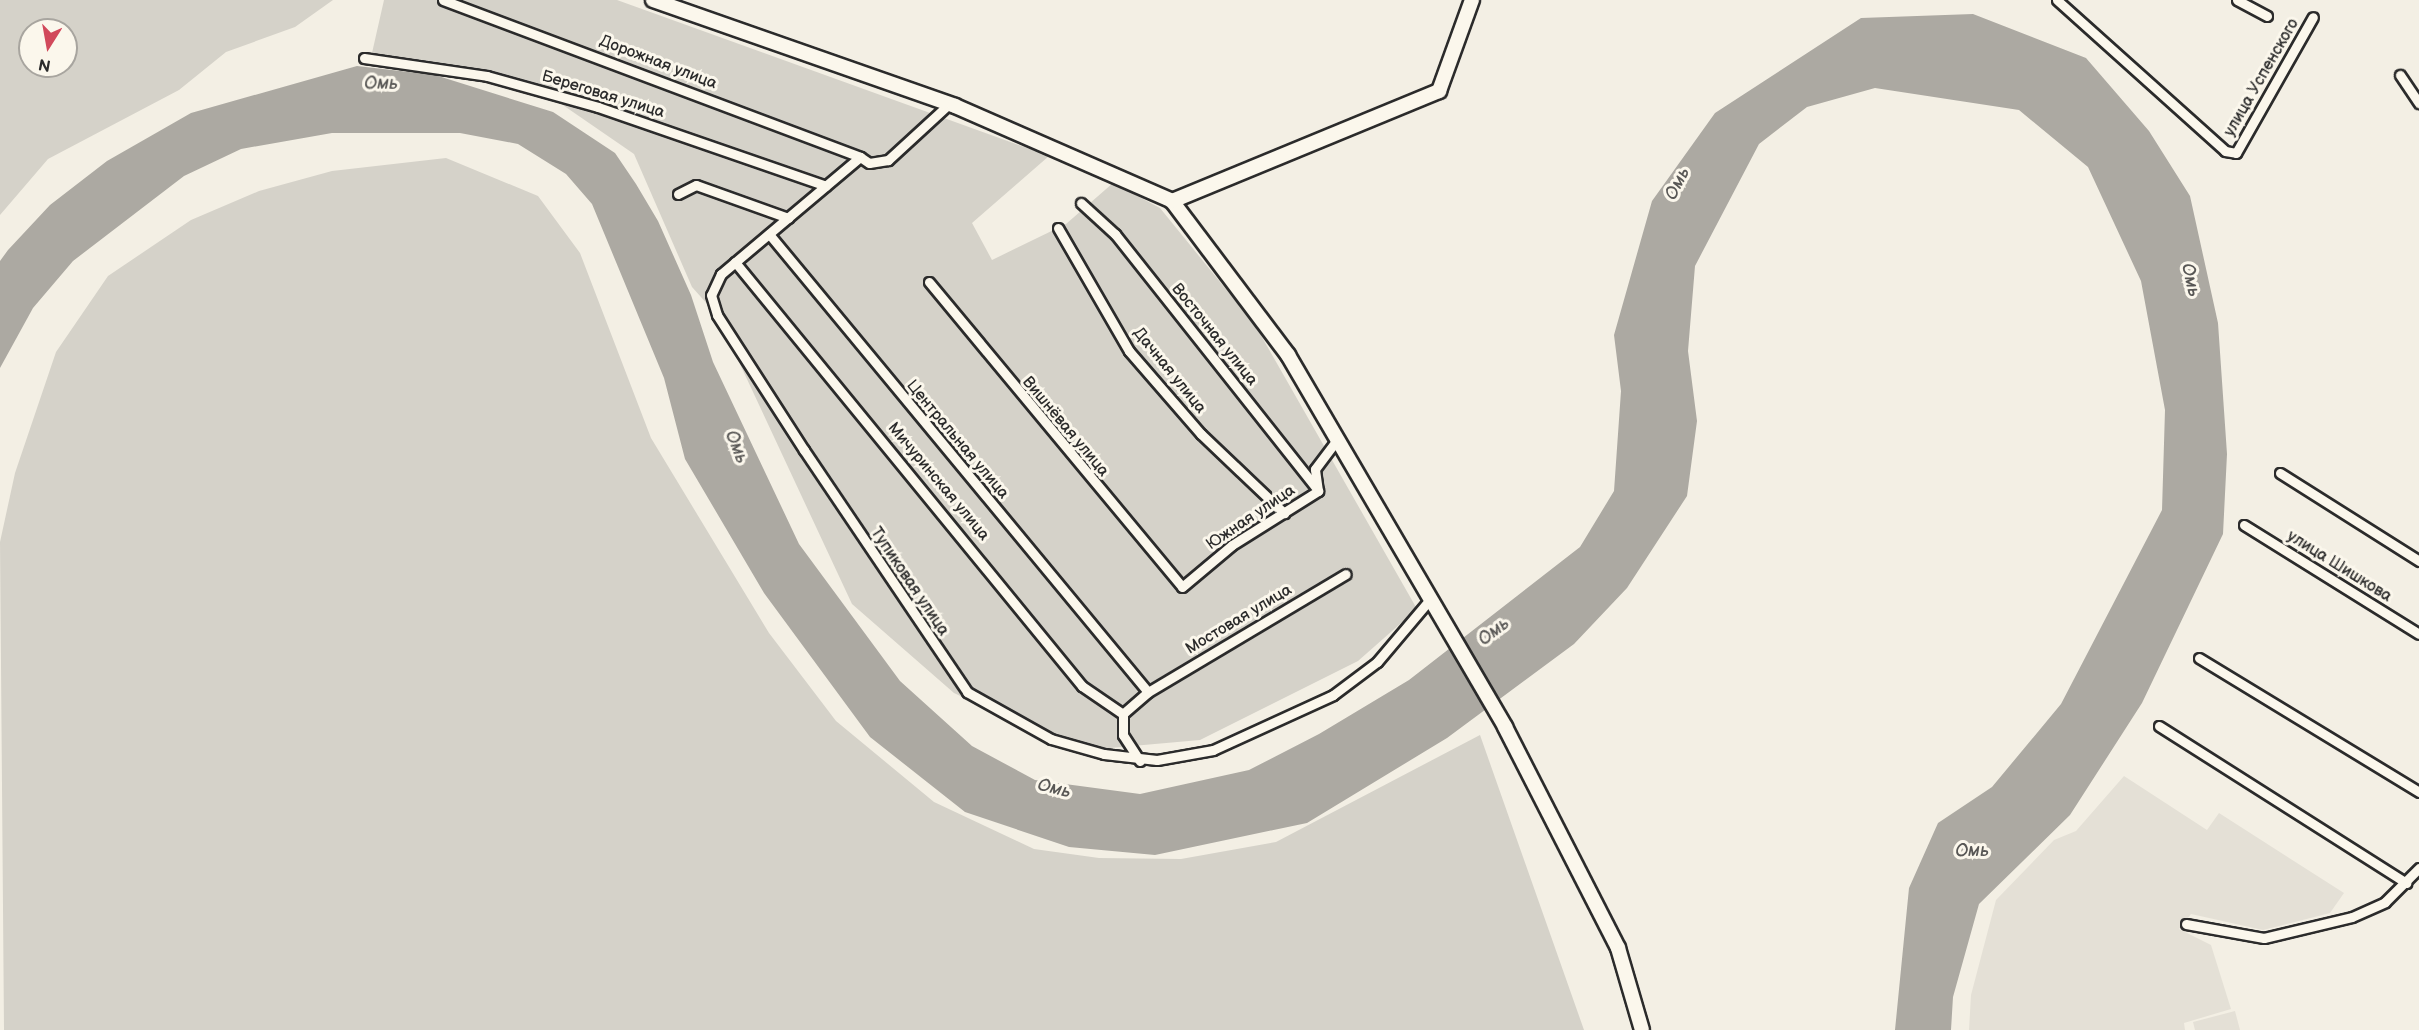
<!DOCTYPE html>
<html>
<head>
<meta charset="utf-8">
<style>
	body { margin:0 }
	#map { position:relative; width:2419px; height:1030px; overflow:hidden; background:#f3efe4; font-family:"Balsamiq Sans",sans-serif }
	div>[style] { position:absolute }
	.built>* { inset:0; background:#e4e0d6 }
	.green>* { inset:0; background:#d5d2c9 }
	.water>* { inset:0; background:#aca9a2 }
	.roads { filter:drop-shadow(2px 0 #2b2b2b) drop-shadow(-2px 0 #2b2b2b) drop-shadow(0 2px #2b2b2b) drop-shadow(0 -2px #2b2b2b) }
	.street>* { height:9px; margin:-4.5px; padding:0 4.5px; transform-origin:4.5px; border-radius:4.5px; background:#fbf7ec }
	.secondary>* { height:14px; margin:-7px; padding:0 7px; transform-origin:7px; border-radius:7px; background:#fbf7ec }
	span { translate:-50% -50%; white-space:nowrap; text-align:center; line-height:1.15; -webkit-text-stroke:6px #fbf7ec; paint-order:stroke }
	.street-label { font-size:16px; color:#2b2b2b }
	.water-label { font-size:18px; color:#585755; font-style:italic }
	.north { position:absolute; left:18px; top:18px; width:60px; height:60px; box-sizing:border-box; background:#fbf7ec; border:2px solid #a8a59f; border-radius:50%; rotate:191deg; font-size:16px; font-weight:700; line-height:24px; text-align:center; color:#2b2b2b }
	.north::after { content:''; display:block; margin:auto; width:21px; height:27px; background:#d1495b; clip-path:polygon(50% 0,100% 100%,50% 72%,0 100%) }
</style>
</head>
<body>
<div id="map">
	<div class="built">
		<div style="clip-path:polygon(2124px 776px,2207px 830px,2219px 813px,2344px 893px,2330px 913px,2263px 930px,2191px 914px,2179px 929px,2211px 945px,2231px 1009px,2184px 1023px,2185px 1030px,1969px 1030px,1971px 995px,1996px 900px,2054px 840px,2076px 831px)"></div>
		<div style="clip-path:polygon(2235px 1011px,2240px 1030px,2195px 1030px,2193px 1022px)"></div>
	</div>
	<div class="green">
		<div style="clip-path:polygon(evenodd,0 0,333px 0,295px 27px,226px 52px,179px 90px,48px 159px,0 215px,0 0,30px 30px,66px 30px,66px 66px,30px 66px,30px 30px)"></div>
		<div style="clip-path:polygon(384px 0,617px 0,1049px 156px,972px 223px,992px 260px,1066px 224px,1113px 183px,1160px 208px,1255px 325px,1417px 609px,1358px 661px,1200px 740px,1076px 751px,954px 693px,852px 604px,717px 315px,692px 287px,634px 154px,557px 101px,372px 53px)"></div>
		<div style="clip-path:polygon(446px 158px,538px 196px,580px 253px,651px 438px,769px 633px,836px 721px,934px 802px,1034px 849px,1099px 858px,1181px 859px,1276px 842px,1480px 735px,1584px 1030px,4px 1030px,0 542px,15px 473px,56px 352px,108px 276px,191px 220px,259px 191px,332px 171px)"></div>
	</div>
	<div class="water">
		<div style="clip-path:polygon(1973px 14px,2086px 58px,2149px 131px,2190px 196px,2218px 323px,2227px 454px,2223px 534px,2142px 703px,2070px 815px,1979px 904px,1953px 997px,1951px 1030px,1895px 1030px,1909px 888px,1938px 823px,1992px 787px,2061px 704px,2162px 510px,2165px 410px,2141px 281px,2088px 167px,2019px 110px,1875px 88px,1807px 107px,1759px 144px,1695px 266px,1688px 351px,1697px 421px,1687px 496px,1627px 588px,1574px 644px,1447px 738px,1307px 823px,1155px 855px,1069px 847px,965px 812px,870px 737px,764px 593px,685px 459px,664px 378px,592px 204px,566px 174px,518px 144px,460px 133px,332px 133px,241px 149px,184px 176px,73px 261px,33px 308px,0 368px,0 261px,8px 250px,50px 205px,107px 161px,191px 113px,357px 66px,435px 75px,553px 112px,615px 153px,636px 184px,658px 221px,691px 295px,713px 362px,799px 544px,900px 681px,972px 746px,1035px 780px,1140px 794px,1249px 770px,1319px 734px,1409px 680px,1580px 547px,1614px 491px,1621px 391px,1614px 335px,1652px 201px,1715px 113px,1861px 18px)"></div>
	</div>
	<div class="roads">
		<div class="street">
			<div style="left:443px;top:0;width:446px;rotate:20.6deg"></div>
			<div style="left:2057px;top:0;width:226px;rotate:41.9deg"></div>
			<div style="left:2225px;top:151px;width:11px;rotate:10deg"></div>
			<div style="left:2236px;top:153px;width:156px;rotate:-60.5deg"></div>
			<div style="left:2237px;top:0;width:34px;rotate:28deg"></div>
			<div style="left:364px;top:58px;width:124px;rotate:8.3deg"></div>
			<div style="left:487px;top:76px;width:115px;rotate:15.6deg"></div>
			<div style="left:598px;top:107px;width:241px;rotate:19.1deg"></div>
			<div style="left:2400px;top:75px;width:34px;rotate:56deg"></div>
			<div style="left:949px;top:104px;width:83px;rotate:137.4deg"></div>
			<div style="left:888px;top:160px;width:19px;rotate:171deg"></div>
			<div style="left:869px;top:163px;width:11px;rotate:-146deg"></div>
			<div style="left:860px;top:157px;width:182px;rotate:139.9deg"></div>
			<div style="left:721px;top:274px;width:23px;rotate:115deg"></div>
			<div style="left:711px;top:295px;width:21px;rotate:73deg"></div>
			<div style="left:717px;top:315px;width:161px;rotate:57.2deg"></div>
			<div style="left:804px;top:450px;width:292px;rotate:56deg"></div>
			<div style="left:967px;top:692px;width:96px;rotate:29.2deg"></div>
			<div style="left:1051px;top:739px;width:55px;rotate:15.8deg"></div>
			<div style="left:1104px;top:754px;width:53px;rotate:6.5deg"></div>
			<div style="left:1157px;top:760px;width:57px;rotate:-10.1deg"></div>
			<div style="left:1213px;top:750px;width:132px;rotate:-24.6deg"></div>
			<div style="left:1333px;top:695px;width:55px;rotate:-36.9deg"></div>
			<div style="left:1377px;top:662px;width:84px;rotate:-49.8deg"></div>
			<div style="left:678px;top:194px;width:20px;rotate:-27deg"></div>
			<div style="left:696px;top:185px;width:98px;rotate:19.7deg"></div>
			<div style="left:1081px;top:203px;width:46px;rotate:42.4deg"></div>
			<div style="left:1115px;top:234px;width:325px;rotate:51.6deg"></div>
			<div style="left:1058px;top:228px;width:142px;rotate:60deg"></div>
			<div style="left:1129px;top:351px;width:110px;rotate:49.1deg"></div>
			<div style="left:1201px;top:434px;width:115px;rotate:43.6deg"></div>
			<div style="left:769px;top:234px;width:594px;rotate:50.39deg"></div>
			<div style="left:1148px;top:692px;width:33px;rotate:139deg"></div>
			<div style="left:1123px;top:714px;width:21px;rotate:90deg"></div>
			<div style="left:1123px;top:735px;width:31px;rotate:57deg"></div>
			<div style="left:735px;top:262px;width:548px;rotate:50.7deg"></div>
			<div style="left:1082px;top:686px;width:50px;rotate:34.3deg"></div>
			<div style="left:929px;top:282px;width:396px;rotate:50.3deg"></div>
			<div style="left:1182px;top:587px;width:65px;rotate:-40deg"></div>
			<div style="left:1232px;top:545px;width:102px;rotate:-32.1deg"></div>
			<div style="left:1318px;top:491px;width:22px;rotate:-98deg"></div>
			<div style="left:1315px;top:469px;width:38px;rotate:-53deg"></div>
			<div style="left:2280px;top:473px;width:165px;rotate:32.3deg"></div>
			<div style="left:2244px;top:525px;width:206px;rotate:31.9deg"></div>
			<div style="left:2199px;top:658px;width:258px;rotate:31.3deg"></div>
			<div style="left:1148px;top:692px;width:230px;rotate:-30.8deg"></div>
			<div style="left:2159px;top:726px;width:293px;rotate:32.4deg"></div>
			<div style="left:2186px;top:924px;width:79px;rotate:10.2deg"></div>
			<div style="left:2264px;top:938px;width:90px;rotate:-13.4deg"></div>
			<div style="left:2352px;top:917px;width:36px;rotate:-24deg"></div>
			<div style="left:2385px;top:902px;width:48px;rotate:-45deg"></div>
		</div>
		<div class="secondary">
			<div style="left:653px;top:0;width:320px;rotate:19.3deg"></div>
			<div style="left:955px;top:106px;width:237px;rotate:23.6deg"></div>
			<div style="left:1172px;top:201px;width:193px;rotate:53deg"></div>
			<div style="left:1288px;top:355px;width:431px;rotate:59.7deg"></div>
			<div style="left:1505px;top:727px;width:248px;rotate:62.9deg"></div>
			<div style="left:1618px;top:948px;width:85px;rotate:73.7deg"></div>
			<div style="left:1172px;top:201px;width:289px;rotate:-22.4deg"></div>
			<div style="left:1439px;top:91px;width:97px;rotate:-70.1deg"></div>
		</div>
	</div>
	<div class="street-label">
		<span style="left:658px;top:63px;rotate:21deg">Дорожная улица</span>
		<span style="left:2262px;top:78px;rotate:-60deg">улица Успенского</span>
		<span style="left:603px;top:95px;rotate:17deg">Береговая улица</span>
		<span style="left:1214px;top:335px;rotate:51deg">Восточная улица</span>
		<span style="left:1169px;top:371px;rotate:51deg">Дачная улица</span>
		<span style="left:1065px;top:427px;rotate:50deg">Вишнёвая улица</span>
		<span style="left:957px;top:440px;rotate:50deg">Центральная улица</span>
		<span style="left:938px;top:482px;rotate:50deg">Мичуринская улица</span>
		<span style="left:1251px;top:518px;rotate:-34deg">Южная улица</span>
		<span style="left:2339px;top:567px;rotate:32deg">улица Шишкова</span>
		<span style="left:909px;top:582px;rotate:56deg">Тупиковая улица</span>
		<span style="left:1239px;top:620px;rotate:-31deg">Мостовая улица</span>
	</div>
	<div class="water-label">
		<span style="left:381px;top:84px;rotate:1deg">Омь</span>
		<span style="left:1678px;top:184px;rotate:-63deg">Омь</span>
		<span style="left:2190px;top:280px;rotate:77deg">Омь</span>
		<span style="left:736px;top:447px;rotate:69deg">Омь</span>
		<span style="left:1494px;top:632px;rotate:-37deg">Омь</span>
		<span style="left:1054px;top:789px;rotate:14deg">Омь</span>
		<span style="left:1972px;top:851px">Омь</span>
	</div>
	<div class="north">N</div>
</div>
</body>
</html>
